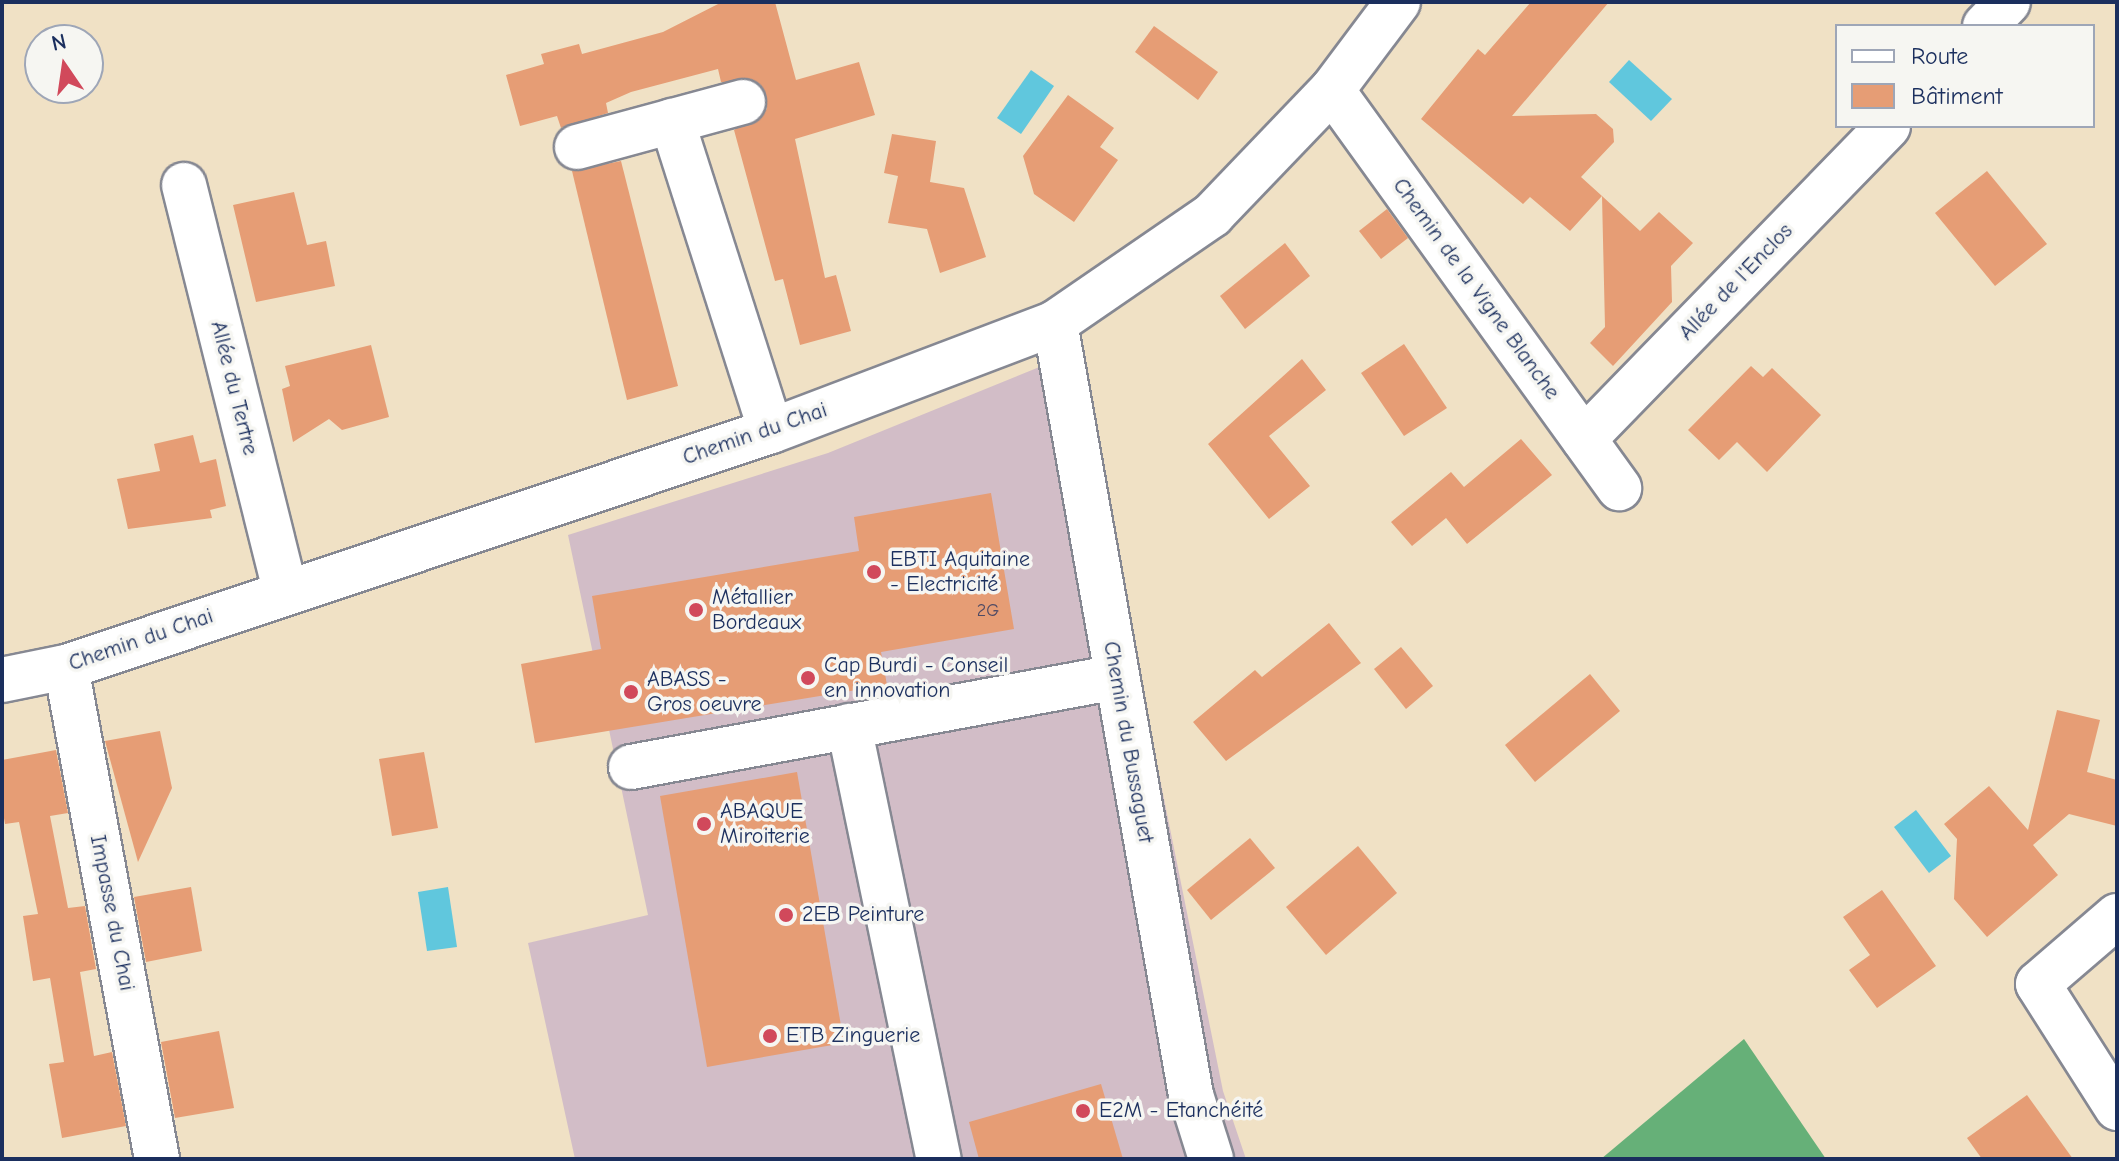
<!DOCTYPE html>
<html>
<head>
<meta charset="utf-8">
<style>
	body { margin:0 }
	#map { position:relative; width:2119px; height:1161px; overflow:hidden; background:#f0e1c5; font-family:"Comic Neue",sans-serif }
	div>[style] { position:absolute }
	.industrial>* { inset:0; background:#d2bdc7 }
	.forest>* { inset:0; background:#66b078 }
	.water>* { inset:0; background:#60c7dd }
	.building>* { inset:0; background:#e69d75 }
	.roads { filter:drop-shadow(2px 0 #868892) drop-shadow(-2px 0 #868892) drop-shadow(0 2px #868892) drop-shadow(0 -2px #868892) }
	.minor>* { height:44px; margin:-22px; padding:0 22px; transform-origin:22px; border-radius:22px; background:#fff }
	.dots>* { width:22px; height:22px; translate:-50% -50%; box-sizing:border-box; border:4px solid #f6f6f2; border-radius:50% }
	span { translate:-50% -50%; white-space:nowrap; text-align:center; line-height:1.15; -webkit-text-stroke:7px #f6f6f2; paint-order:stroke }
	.number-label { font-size:18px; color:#4e4a64 }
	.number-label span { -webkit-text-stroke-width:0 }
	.street-label { font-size:22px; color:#1b2f5e }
	.poi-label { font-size:22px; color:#1b2f5e }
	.left { translate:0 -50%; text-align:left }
	.frame { position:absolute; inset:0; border:4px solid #1b2f5e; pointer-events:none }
	.legend { position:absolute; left:1835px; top:24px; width:260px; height:104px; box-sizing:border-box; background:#f6f6f2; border:2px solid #9ea6b7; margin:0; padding:10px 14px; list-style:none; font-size:24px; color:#1b2f5e }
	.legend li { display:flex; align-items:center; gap:16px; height:40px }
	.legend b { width:40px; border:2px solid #9ea6b7 }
	.north { position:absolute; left:24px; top:24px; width:80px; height:80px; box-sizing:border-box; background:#f6f6f2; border:2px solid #9ea6b7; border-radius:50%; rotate:347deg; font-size:22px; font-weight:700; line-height:32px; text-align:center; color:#1b2f5e }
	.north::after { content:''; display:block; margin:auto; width:28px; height:36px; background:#d1495b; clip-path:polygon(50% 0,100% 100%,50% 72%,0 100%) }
</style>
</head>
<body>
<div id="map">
	<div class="industrial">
		<div style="clip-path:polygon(1074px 353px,1223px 1091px,1246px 1159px,575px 1159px,528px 943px,648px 915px,568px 535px,828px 453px)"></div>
	</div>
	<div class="forest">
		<div style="clip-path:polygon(1744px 1039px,1826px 1159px,1601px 1159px)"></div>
	</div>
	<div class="water">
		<div style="clip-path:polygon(1629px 60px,1672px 99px,1651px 121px,1609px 82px)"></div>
		<div style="clip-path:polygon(1031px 70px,1054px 86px,1021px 134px,997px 118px)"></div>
		<div style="clip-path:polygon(1916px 810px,1951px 856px,1929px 873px,1894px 827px)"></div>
		<div style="clip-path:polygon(448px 887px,457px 947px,427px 951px,418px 892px)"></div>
	</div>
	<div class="building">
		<div style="clip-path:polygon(722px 2px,775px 2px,796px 80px,859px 62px,875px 115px,795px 139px,825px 278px,836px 275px,851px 331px,800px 345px,783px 279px,775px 281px,734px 130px,767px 109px,760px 84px,721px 82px,718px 69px,631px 92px,606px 103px,608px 113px,561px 128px,557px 116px,520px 126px,506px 75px,544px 64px,541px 54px,579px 44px,582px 54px,663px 32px)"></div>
		<div style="clip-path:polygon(1531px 2px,1609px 2px,1512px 116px,1596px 114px,1613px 129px,1614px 142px,1581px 177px,1602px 196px,1570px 231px,1530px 197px,1523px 204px,1421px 119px,1478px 49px,1485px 55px)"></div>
		<div style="clip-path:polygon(1154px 26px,1218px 72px,1198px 100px,1135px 52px)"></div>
		<div style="clip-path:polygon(1068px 95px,1114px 128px,1100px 147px,1118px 160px,1074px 222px,1034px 194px,1023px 156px)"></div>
		<div style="clip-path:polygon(892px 134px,936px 141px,930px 182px,964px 188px,986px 257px,940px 273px,927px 229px,888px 223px,898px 176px,884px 173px)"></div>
		<div style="clip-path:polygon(621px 161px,678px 386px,627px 400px,572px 171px)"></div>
		<div style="clip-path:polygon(1987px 171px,2047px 244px,1995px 286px,1935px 213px)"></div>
		<div style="clip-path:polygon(294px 192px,307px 245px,326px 241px,335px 286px,256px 302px,233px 205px)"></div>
		<div style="clip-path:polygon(1602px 196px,1640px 231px,1659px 212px,1693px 243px,1671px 266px,1672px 302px,1613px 366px,1590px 343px,1605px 327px)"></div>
		<div style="clip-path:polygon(1387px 209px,1408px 238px,1381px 259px,1359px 231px)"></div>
		<div style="clip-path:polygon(1285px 243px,1310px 276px,1245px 329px,1220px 296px)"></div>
		<div style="clip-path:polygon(1404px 344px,1447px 408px,1404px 436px,1361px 373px)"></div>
		<div style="clip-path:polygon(371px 345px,389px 417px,342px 430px,329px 419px,293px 442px,282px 389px,290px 386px,285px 366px)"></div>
		<div style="clip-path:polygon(1302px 359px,1326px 390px,1269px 436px,1310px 486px,1269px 519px,1208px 444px)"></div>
		<div style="clip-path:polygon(1751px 366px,1763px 377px,1772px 368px,1821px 415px,1767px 472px,1737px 442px,1719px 460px,1688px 430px)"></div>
		<div style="clip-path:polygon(193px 435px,200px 463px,216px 459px,226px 506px,210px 510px,212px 518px,128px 529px,117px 479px,160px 471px,154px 444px)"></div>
		<div style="clip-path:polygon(1521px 439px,1552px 475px,1467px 544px,1446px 518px,1412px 546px,1391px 522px,1451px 472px,1464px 487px)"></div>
		<div style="clip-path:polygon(991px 493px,1014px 629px,881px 652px,887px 685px,535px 743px,521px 664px,601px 649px,592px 596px,859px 551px,854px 517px)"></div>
		<div style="clip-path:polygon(1329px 623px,1361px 663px,1226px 761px,1193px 722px,1255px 670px,1262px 677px)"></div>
		<div style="clip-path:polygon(1401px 647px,1433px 686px,1406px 709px,1374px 669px)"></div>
		<div style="clip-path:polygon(1590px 674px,1620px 711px,1535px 782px,1505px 745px)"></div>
		<div style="clip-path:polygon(2057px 710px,2100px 720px,2087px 772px,2117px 780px,2117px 826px,2069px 814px,2033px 845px,2058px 875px,1987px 937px,1954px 899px,1957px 839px,1944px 824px,1989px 786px,2028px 830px)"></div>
		<div style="clip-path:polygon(160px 731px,172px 788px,138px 862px,105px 741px)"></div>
		<div style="clip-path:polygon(56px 750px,68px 813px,50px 816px,68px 908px,85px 906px,96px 969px,80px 972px,94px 1056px,112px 1052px,126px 1126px,62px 1138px,49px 1064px,64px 1062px,50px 978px,33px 981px,23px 916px,38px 914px,19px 822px,5px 824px,2px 806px,2px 760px)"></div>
		<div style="clip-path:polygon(424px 752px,438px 828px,392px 836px,379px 759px)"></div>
		<div style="clip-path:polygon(797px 772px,844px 1043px,707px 1067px,660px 796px)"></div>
		<div style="clip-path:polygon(1250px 838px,1275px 868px,1211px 920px,1187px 890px)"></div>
		<div style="clip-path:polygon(1358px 846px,1397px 893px,1326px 955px,1286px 907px)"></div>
		<div style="clip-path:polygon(191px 887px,202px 951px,146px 962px,134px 897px)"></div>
		<div style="clip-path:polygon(1882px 890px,1936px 966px,1877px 1008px,1849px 970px,1870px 955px,1843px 917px)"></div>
		<div style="clip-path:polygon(219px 1031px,234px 1108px,175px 1118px,161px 1042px)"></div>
		<div style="clip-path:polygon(1101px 1084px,1123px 1159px,979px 1159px,969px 1122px)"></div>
		<div style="clip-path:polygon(2027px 1095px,2073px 1159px,1982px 1159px,1967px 1138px)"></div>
	</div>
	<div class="roads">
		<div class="minor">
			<div style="left:1985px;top:26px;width:33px;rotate:-46deg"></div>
			<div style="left:1332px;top:90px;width:491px;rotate:54.2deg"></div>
			<div style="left:672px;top:121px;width:325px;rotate:72.3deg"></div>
			<div style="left:577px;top:147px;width:172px;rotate:-15.2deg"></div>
			<div style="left:184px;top:185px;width:417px;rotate:76deg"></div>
			<div style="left:1055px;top:323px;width:784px;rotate:80.01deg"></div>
			<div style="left:1191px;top:1095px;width:67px;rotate:72.6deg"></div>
			<div style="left:1584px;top:439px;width:436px;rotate:-45.8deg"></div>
			<div style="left:66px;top:667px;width:500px;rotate:79.52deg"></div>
			<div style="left:2px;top:680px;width:65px;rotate:-11.5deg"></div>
			<div style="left:66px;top:667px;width:743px;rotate:-18.51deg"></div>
			<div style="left:771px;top:431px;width:304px;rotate:-20.8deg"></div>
			<div style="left:1055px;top:323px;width:191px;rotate:-34.5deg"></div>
			<div style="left:1212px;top:215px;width:173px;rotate:-46.2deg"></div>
			<div style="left:1332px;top:90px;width:110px;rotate:-53.1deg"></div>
			<div style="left:849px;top:726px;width:442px;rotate:78.3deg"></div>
			<div style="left:631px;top:767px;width:492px;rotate:-10.5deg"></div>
			<div style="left:2117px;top:916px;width:104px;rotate:139.3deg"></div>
			<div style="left:2038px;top:984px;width:147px;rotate:57.5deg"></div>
		</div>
	</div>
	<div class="dots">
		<div style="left:874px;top:572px;background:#d1495b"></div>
		<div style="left:696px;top:610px;background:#d1495b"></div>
		<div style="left:808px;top:678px;background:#d1495b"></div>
		<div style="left:631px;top:692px;background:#d1495b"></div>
		<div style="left:704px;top:824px;background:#d1495b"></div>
		<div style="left:786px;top:915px;background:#d1495b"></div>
		<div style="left:770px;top:1036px;background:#d1495b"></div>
		<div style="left:1083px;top:1111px;background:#d1495b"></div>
	</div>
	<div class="number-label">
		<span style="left:988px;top:611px">2G</span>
	</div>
	<div class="street-label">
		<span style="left:1736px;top:282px;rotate:-46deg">Allée de l'Enclos</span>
		<span style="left:1476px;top:289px;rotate:54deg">Chemin de la Vigne Blanche</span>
		<span style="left:234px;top:388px;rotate:76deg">Allée du Tertre</span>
		<span style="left:755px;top:434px;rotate:-19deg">Chemin du Chai</span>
		<span style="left:141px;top:640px;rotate:-19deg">Chemin du Chai</span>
		<span style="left:1128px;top:742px;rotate:80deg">Chemin du Bussaguet</span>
		<span style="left:112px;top:913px;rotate:79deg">Impasse du Chai</span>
	</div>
	<div class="poi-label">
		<span class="left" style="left:890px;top:572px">EBTI Aquitaine<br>- Electricité</span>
		<span class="left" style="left:712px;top:610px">Métallier<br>Bordeaux</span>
		<span class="left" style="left:824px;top:678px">Cap Burdi - Conseil<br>en innovation</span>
		<span class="left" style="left:647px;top:692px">ABASS -<br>Gros oeuvre</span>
		<span class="left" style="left:720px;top:824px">ABAQUE<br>Miroiterie</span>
		<span class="left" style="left:802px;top:915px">2EB Peinture</span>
		<span class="left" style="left:786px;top:1036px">ETB Zinguerie</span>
		<span class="left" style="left:1099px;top:1111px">E2M - Etanchéité</span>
	</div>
	<div class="frame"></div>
	<ul class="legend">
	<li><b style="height:10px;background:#fff"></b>Route</li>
	<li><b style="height:22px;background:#e69d75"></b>Bâtiment</li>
	</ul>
	<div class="north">N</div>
</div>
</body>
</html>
